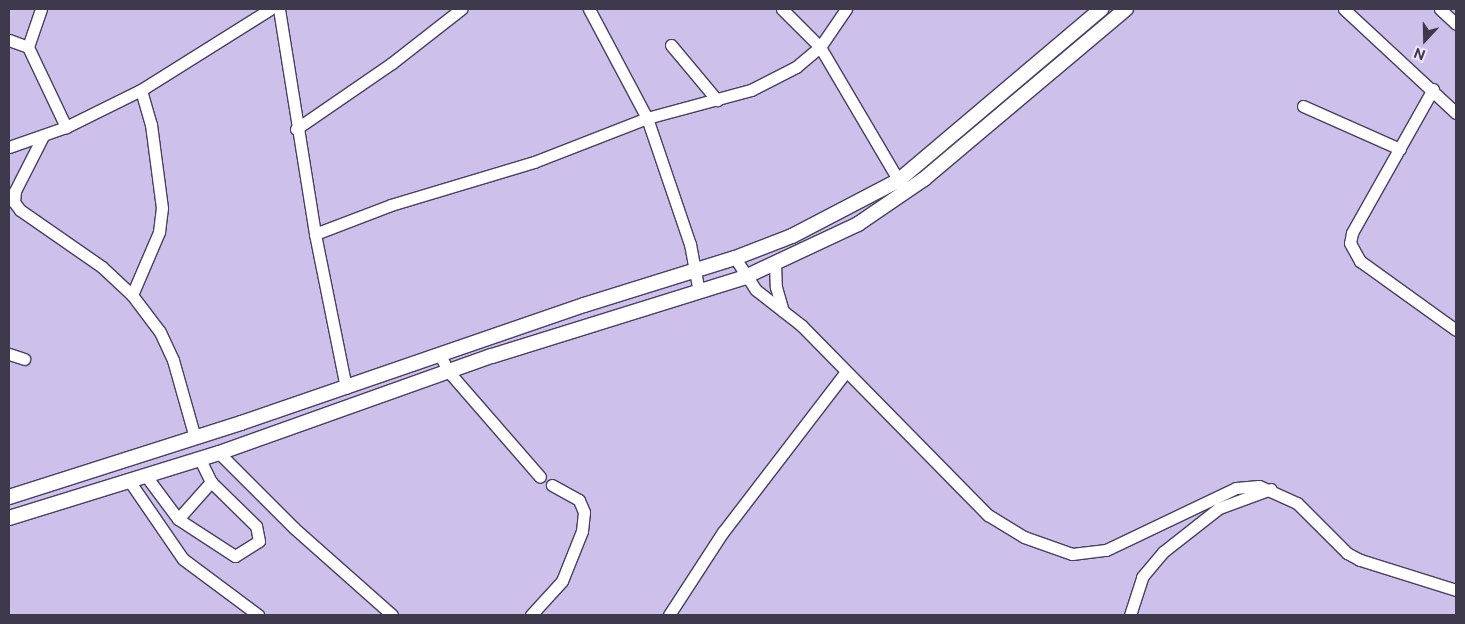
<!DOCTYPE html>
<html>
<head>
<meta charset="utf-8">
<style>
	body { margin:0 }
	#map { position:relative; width:1465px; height:624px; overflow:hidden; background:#cdc1ec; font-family:"Public Sans",sans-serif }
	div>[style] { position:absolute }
	.roads { filter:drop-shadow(1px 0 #493e62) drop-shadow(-1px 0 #493e62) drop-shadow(0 1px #493e62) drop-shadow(0 -1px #493e62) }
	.minor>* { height:11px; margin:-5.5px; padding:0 5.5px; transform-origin:5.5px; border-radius:5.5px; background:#fff }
	.major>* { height:14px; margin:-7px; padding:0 7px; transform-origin:7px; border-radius:7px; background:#fff }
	span { translate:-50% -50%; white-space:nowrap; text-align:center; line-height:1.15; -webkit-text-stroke:4px #ebe5fc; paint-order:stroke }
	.frame { position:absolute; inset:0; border:10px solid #3e394b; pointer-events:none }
	.north { position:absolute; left:1400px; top:15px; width:50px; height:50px; -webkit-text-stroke:4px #ebe5fc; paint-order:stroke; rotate:201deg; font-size:14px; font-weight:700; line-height:20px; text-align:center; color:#3e394b }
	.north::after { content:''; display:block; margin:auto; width:18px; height:22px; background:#3e394b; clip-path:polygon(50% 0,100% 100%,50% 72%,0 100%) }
</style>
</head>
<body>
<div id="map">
	<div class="roads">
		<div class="minor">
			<div style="left:41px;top:9px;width:40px;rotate:108.9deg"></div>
			<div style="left:28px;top:47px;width:89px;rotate:64.6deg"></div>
			<div style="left:279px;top:9px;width:228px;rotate:80.9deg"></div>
			<div style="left:315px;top:234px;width:157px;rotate:78.6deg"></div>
			<div style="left:589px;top:9px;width:123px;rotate:62deg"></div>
			<div style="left:647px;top:118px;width:133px;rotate:71.2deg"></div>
			<div style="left:690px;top:244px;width:49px;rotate:79.4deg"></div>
			<div style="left:782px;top:9px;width:54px;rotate:45deg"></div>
			<div style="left:820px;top:47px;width:161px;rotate:59.5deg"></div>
			<div style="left:1344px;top:9px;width:153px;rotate:42.9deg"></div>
			<div style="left:1440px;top:9px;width:22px;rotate:43deg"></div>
			<div style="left:9px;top:40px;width:20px;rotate:20deg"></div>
			<div style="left:671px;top:45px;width:72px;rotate:50.1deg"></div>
			<div style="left:1433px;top:89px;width:165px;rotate:119.4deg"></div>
			<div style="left:1352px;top:233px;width:10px;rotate:101deg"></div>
			<div style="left:1350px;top:243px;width:21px;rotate:61deg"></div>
			<div style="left:1360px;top:261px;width:118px;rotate:35.7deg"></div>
			<div style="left:1303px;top:106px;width:106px;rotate:23.9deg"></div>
			<div style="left:296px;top:129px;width:116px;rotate:-34.5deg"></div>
			<div style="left:392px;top:63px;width:88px;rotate:-38deg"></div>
			<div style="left:43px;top:136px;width:62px;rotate:117deg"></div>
			<div style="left:15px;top:191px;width:11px;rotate:95deg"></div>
			<div style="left:14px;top:202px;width:10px;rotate:53deg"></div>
			<div style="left:20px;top:210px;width:100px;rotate:34.8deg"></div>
			<div style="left:102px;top:267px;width:41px;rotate:43deg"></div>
			<div style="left:132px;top:295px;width:46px;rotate:52.9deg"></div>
			<div style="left:160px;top:332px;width:31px;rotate:65deg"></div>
			<div style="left:173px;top:360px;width:81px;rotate:74.2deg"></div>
			<div style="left:9px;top:147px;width:60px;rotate:-19.3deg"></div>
			<div style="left:66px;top:127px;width:84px;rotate:-26.3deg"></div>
			<div style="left:141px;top:90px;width:152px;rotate:-32.1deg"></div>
			<div style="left:315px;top:234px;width:81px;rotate:-20.9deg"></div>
			<div style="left:391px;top:205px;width:149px;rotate:-16.7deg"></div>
			<div style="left:534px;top:162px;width:121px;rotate:-21.3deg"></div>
			<div style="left:647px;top:118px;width:108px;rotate:-15.1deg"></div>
			<div style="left:751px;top:90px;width:51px;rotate:-27.1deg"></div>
			<div style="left:796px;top:67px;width:31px;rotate:-40deg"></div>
			<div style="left:820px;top:47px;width:46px;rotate:-55.6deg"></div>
			<div style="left:735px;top:258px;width:38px;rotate:57deg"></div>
			<div style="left:756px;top:290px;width:58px;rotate:38deg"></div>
			<div style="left:802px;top:326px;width:265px;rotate:45.5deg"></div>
			<div style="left:988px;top:515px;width:42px;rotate:31.4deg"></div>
			<div style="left:1024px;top:537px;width:51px;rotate:19.5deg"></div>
			<div style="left:1072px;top:554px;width:34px;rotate:-7deg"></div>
			<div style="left:1106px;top:550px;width:144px;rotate:-25.5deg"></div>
			<div style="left:1236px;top:488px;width:23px;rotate:-5deg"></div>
			<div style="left:1259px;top:486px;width:42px;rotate:24.1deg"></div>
			<div style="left:1297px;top:503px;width:71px;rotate:45deg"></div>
			<div style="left:1347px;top:553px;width:15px;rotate:28deg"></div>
			<div style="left:1360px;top:560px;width:101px;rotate:17.4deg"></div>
			<div style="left:775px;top:263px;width:24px;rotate:88deg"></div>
			<div style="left:776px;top:287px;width:25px;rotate:74deg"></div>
			<div style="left:132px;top:295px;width:69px;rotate:-66.8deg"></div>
			<div style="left:159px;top:232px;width:24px;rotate:-83deg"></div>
			<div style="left:162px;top:208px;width:84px;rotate:-97.5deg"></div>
			<div style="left:151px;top:125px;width:36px;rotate:-106deg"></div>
			<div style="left:9px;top:354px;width:16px;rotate:18deg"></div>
			<div style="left:440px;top:355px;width:18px;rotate:63deg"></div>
			<div style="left:448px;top:371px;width:140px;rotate:49deg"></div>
			<div style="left:219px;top:453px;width:106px;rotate:45deg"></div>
			<div style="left:294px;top:528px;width:131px;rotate:41.6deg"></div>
			<div style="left:146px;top:476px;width:54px;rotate:53.3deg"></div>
			<div style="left:178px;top:519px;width:68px;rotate:33deg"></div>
			<div style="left:235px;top:556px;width:28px;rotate:-32deg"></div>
			<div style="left:259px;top:541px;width:15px;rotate:-101deg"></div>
			<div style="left:256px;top:526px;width:63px;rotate:-135.6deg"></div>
			<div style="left:211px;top:482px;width:25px;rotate:-116deg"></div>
			<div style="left:130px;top:482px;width:93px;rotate:55.5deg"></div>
			<div style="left:183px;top:559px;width:94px;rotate:36.7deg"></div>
			<div style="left:178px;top:519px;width:50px;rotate:-48.3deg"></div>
			<div style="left:531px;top:615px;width:46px;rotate:-47.6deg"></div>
			<div style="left:562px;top:581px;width:54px;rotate:-68.2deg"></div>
			<div style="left:582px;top:531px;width:19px;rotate:-84deg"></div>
			<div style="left:584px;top:512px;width:13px;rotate:-113deg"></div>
			<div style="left:579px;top:500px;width:31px;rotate:-151deg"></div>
			<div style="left:669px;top:615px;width:99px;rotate:-57deg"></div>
			<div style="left:723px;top:532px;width:200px;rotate:-52.5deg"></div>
			<div style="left:1130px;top:615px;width:40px;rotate:-72deg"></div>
			<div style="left:1142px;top:577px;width:33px;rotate:-50deg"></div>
			<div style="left:1163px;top:552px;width:71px;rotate:-38.2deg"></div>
			<div style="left:1219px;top:508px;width:55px;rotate:-20.1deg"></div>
		</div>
		<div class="major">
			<div style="left:9px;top:497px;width:244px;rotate:-17.7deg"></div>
			<div style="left:241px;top:423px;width:363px;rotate:-19deg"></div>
			<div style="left:584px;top:305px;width:158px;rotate:-17.3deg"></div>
			<div style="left:735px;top:258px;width:61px;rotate:-21.1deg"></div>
			<div style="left:792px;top:236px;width:121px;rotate:-27.6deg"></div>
			<div style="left:899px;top:180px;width:265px;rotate:-40.2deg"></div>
			<div style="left:9px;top:518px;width:220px;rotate:-17.2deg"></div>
			<div style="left:219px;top:453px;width:290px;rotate:-19.6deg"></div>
			<div style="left:492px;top:356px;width:265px;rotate:-17.3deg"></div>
			<div style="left:745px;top:277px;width:125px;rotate:-25.1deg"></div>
			<div style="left:858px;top:224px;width:80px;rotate:-34.3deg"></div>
			<div style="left:924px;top:179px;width:264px;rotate:-40.1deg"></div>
		</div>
	</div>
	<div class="frame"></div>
	<div class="north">N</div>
</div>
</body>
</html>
